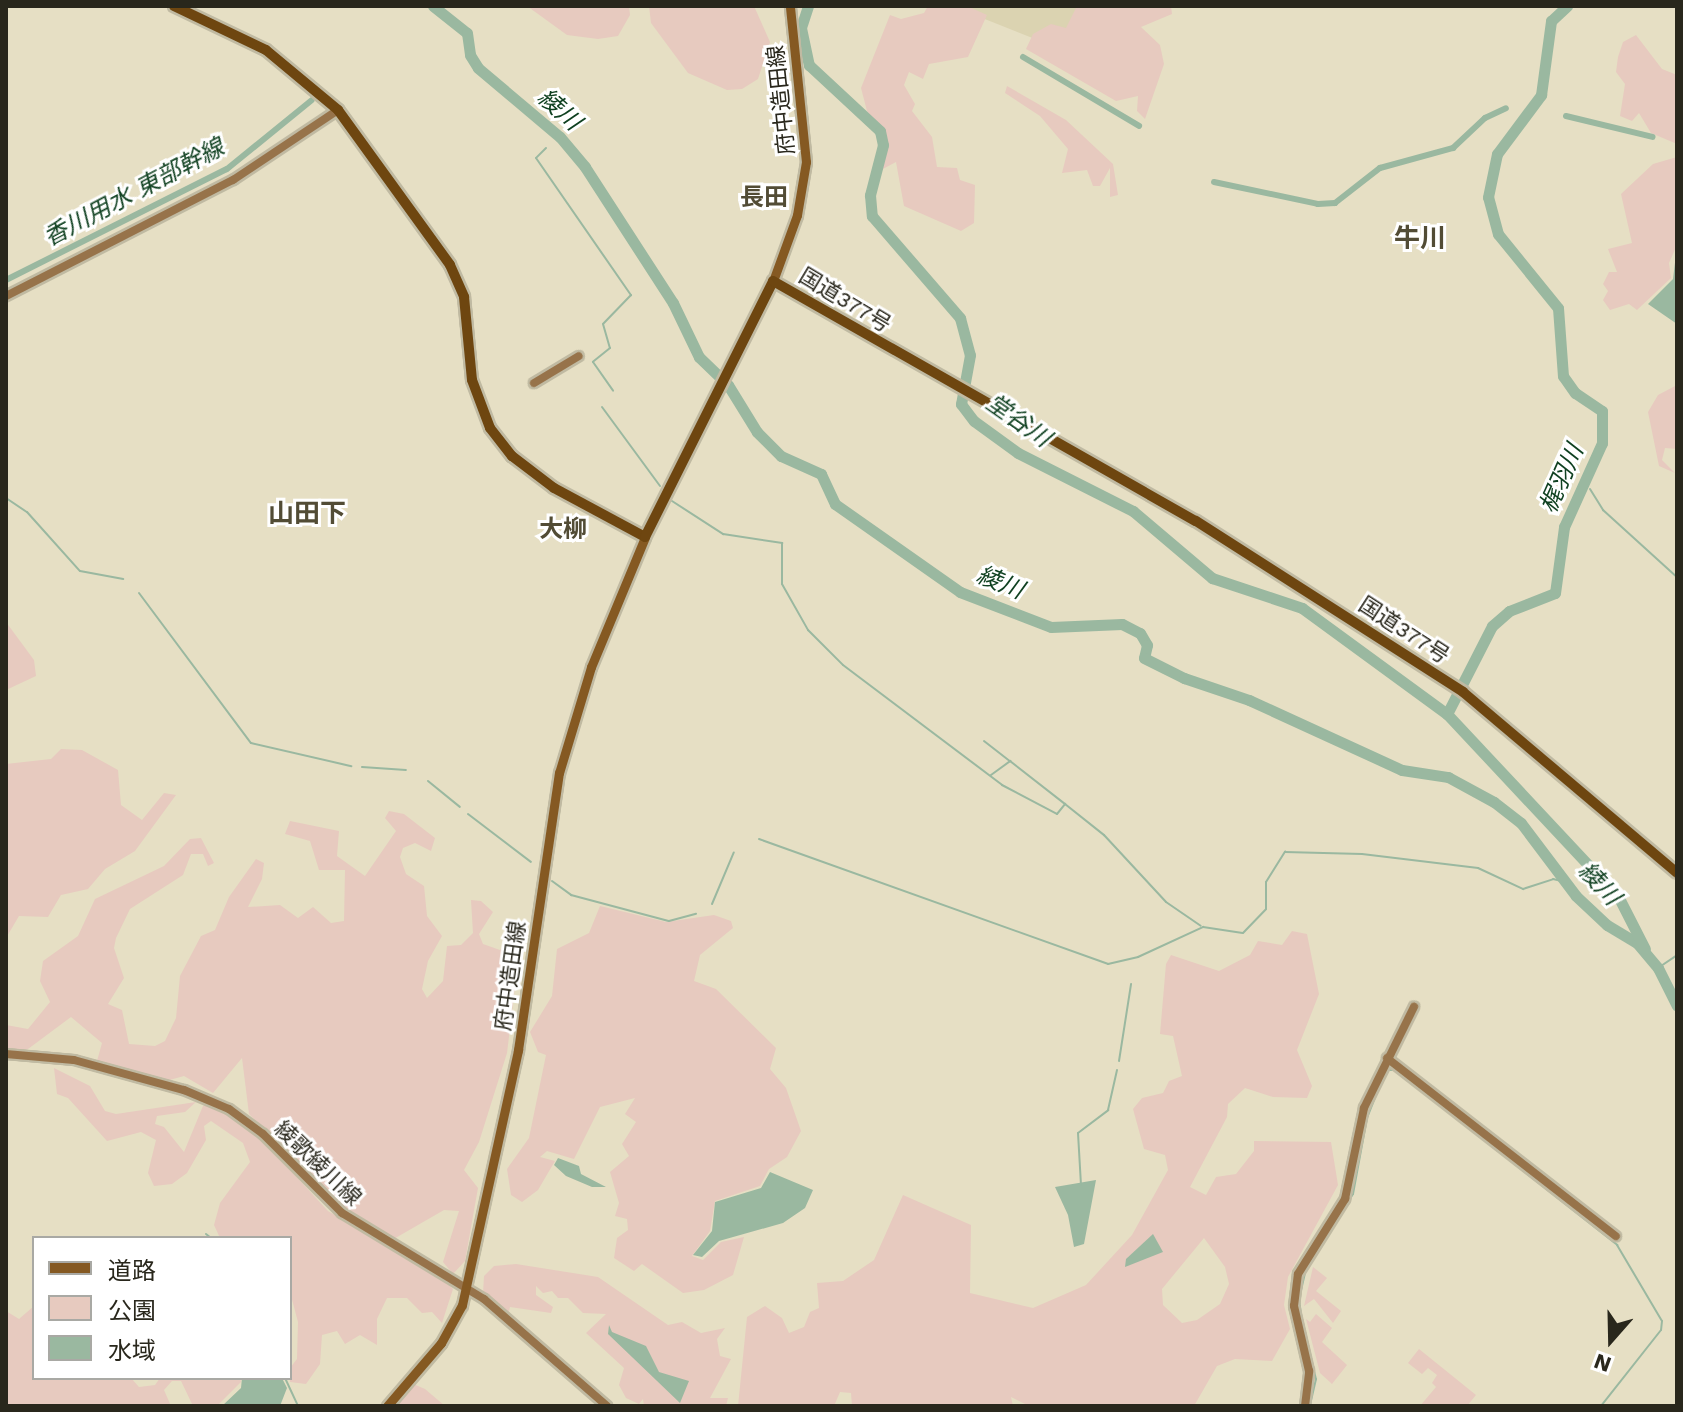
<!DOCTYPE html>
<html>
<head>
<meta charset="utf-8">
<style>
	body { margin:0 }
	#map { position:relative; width:1683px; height:1412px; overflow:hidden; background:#e6dfc4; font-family:"Work Sans","Noto Sans JP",sans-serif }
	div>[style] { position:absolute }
	.built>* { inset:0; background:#dbd3b1 }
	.green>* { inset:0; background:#e7cabf }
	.water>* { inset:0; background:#9ab8a0 }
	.stream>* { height:2px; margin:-1px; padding:0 1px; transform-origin:1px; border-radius:1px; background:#9ab8a0 }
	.canal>* { height:6px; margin:-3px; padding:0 3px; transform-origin:3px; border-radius:3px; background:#9ab8a0 }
	.river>* { height:11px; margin:-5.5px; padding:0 5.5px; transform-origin:5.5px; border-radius:5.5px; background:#9ab8a0 }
	.roads { filter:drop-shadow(2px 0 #c0baa2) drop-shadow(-2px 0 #c0baa2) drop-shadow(0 2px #c0baa2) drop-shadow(0 -2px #c0baa2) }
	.secondary>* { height:8px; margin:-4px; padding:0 4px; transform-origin:4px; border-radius:4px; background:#97734a }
	.primary>* { height:9px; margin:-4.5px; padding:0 4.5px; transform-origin:4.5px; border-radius:4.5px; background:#855922 }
	.highway>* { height:10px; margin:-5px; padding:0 5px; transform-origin:5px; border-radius:5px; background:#6e4610 }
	span { translate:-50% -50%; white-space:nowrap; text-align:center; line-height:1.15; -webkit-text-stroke:6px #fff; paint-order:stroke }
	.street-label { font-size:22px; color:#29271c }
	.water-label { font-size:24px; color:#104121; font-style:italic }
	.neighbourhood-label { font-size:24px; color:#524c35; font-weight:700 }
	.quarter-label { font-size:26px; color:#524c35; font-weight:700 }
	.frame { position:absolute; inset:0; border:8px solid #29271c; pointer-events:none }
	.legend { position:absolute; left:32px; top:1236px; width:260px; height:144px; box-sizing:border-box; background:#fff; border:2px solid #a9a9a4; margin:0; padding:10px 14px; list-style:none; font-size:24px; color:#29271c }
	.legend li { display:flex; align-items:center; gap:16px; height:40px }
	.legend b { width:40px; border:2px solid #a9a9a4 }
	.north { position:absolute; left:1571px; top:1300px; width:80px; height:80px; -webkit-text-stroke:6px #fff; paint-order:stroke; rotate:200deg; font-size:22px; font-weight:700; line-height:32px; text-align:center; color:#29271c }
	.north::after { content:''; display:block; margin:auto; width:28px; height:36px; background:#29271c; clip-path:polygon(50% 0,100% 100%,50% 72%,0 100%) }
</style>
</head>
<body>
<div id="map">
	<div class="built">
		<div style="clip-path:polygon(952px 6px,1088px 6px,1069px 34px,1035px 39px)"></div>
	</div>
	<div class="green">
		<div style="clip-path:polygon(527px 6px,629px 6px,630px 15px,618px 36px,598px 39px,567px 35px)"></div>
		<div style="clip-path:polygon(649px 6px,754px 6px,770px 42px,758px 79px,742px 89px,727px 90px,688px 73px,651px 23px)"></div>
		<div style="clip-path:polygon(928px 6px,967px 6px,987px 15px,968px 57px,929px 64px,923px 79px,909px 72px,904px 85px,915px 104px,912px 111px,932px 137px,937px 167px,957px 168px,960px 180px,975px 185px,974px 223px,961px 231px,904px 206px,896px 162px,879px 171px,883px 134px,867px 111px,861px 88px,890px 15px,901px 19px,924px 13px)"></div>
		<div style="clip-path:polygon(1077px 6px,1171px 6px,1172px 14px,1141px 27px,1160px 45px,1164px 64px,1145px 119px,1137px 111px,1138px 96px,1116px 101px,1026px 49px,1033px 34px,1051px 24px,1066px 28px)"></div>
		<div style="clip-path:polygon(1636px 35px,1662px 69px,1677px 75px,1677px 144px,1651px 133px,1639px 113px,1632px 121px,1620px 116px,1625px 84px,1616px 72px,1618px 57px,1623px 42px)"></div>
		<div style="clip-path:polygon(1007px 86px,1066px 120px,1113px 164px,1118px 195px,1110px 197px,1110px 168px,1100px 186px,1093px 186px,1087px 170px,1062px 173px,1068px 149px,1040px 116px,1005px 93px)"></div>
		<div style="clip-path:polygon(1677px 157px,1677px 245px,1669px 263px,1671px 278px,1637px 310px,1629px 304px,1610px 310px,1603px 300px,1608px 291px,1603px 284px,1609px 272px,1617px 272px,1608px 249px,1632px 243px,1621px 194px,1653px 164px)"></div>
		<div style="clip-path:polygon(1677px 385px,1677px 449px,1665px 448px,1662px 460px,1675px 473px,1659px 466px,1648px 412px,1658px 395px)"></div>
		<div style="clip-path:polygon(6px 622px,34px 660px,36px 676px,6px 690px)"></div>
		<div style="clip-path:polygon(61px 749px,82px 750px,118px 770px,121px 805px,142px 820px,164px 793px,176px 795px,135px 851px,105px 869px,88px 889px,61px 895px,48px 917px,19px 916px,6px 938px,6px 764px,51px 759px)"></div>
		<div style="clip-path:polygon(389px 811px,404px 814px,435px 838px,431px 851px,415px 843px,403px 848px,400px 857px,406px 874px,424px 886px,427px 916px,442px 936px,428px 961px,422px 989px,427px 998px,443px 981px,447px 946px,461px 945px,473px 933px,471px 900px,481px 901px,493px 912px,479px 934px,483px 944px,500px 950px,512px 940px,520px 946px,507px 1053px,479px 1142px,464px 1170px,478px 1188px,465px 1261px,453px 1274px,443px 1262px,459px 1211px,444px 1210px,392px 1240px,344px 1210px,249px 1114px,242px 1058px,213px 1093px,184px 1076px,166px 1081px,97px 1061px,102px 1043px,71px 1017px,28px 1049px,6px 1050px,6px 1025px,28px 1029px,50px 1002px,40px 981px,43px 961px,78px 936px,95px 899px,164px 866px,190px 839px,201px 838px,214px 863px,208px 866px,203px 854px,191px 854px,183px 875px,130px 909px,116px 938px,114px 948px,124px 978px,108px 1004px,122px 1010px,129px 1044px,155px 1046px,165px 1041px,176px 1018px,180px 976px,201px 936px,215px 930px,229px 897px,256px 859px,264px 863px,262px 879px,248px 907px,280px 905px,298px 918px,313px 907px,331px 923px,344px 921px,345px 870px,319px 870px,310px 841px,285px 834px,290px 821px,339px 831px,337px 856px,365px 876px,396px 831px,385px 818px)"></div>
		<div style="clip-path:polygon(600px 906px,666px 922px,714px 915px,731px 921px,733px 928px,700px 955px,694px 981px,716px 989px,776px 1048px,770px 1069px,786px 1088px,801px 1131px,787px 1157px,769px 1169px,760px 1186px,715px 1201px,710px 1231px,692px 1256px,703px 1260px,721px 1242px,744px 1237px,733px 1275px,704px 1290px,683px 1293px,642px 1264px,634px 1271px,614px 1258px,617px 1238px,628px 1230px,627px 1219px,615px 1216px,619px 1203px,610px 1172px,629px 1156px,622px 1144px,636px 1122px,625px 1114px,635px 1098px,600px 1107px,574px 1159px,547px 1151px,540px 1157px,555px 1161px,538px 1190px,522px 1202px,511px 1195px,507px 1169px,529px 1138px,546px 1055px,538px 1052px,530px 1032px,552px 996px,557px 949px,589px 933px)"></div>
		<div style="clip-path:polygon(evenodd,1292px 931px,1307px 934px,1319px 994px,1297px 1050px,1312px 1086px,1307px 1098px,1273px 1097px,1245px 1088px,1228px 1104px,1227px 1117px,1190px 1187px,1206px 1195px,1216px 1177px,1236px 1174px,1254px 1151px,1254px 1141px,1331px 1142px,1338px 1185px,1288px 1277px,1284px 1305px,1290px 1329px,1272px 1361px,1235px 1359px,1217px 1366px,1194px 1406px,1029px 1406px,1011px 1397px,1013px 1406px,852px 1406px,851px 1393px,840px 1392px,834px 1406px,738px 1406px,747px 1317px,765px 1306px,782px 1318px,789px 1333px,804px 1327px,810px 1312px,819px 1308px,817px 1283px,843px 1281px,874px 1260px,903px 1195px,971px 1225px,970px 1293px,1033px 1308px,1086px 1285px,1132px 1235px,1168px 1170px,1165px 1155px,1144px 1149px,1133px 1109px,1142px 1098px,1163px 1093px,1169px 1081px,1182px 1076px,1173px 1036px,1160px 1034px,1166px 964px,1171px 955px,1219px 971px,1250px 955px,1258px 941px,1282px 945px,1292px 931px,1204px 1238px,1225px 1267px,1229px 1284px,1220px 1304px,1197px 1320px,1182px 1323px,1163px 1305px,1162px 1289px,1204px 1238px)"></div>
		<div style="clip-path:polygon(54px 1068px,90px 1086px,105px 1111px,116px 1114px,196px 1102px,185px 1112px,157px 1116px,155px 1124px,164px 1127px,184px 1152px,203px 1106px,212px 1106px,253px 1130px,328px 1211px,444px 1280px,453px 1289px,442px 1323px,432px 1312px,422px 1313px,407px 1298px,387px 1298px,377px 1319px,377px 1345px,360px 1335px,345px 1344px,337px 1331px,322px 1335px,320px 1364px,306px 1384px,290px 1382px,290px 1368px,297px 1359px,298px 1322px,290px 1292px,290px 1238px,220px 1238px,214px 1225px,220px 1203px,250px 1162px,243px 1143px,211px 1121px,204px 1126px,206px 1140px,187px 1173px,172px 1184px,154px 1186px,148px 1173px,156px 1140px,141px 1132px,107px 1141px,68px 1098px,57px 1094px)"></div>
		<div style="clip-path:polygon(516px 1264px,598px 1277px,668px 1325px,682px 1322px,701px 1333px,725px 1328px,717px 1339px,720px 1356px,731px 1359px,710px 1398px,728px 1398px,726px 1406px,644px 1406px,643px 1399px,639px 1404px,626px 1398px,619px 1385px,624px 1368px,586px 1333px,606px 1314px,583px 1313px,568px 1298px,558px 1298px,552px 1291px,543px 1293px,536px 1286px,536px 1295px,553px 1307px,551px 1313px,510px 1307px,508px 1315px,483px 1293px,484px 1276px,494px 1266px)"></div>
		<div style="clip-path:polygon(1313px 1267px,1327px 1278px,1316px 1291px,1341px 1311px,1333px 1323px,1314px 1299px,1304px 1306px)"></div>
		<div style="clip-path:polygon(34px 1306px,34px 1378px,131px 1378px,139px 1387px,155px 1385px,160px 1378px,240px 1378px,241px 1382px,217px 1406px,193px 1406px,181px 1381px,172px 1381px,164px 1390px,171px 1406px,6px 1406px,6px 1311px,19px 1319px)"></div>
		<div style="clip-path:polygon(1316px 1314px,1332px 1328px,1322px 1342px,1347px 1365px,1332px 1384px,1320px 1373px,1306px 1319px,1310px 1322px)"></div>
		<div style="clip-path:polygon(1419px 1349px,1476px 1395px,1467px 1406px,1420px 1406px,1436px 1387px,1432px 1383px,1437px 1375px,1428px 1368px,1422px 1374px,1408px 1363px)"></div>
		<div style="clip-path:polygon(411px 1383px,425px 1389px,445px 1406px,393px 1406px)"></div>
	</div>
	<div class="water">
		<div style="clip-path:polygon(1677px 246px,1677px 324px,1648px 304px,1673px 279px)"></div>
		<div style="clip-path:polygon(558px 1158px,579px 1166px,581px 1174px,606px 1187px,592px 1187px,566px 1176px,554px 1165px)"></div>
		<div style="clip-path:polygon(770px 1172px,813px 1190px,805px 1208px,783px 1223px,719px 1241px,702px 1257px,693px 1255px,712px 1231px,715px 1202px,761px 1188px)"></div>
		<div style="clip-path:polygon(1096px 1180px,1084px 1244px,1074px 1247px,1068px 1215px,1055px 1187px)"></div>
		<div style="clip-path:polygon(1153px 1234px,1163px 1252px,1125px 1267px,1126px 1259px)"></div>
		<div style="clip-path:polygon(609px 1325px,612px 1332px,646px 1346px,659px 1372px,689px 1381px,680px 1403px,608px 1334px)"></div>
		<div style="clip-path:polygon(242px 1378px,282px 1378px,287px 1388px,280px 1406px,222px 1406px,241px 1388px)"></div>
	</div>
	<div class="stream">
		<div style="left:434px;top:7px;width:2px;rotate:-27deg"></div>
		<div style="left:546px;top:148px;width:14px;rotate:135deg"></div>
		<div style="left:536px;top:158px;width:167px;rotate:55.3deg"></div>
		<div style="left:631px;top:295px;width:40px;rotate:134deg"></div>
		<div style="left:603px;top:324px;width:25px;rotate:74deg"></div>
		<div style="left:610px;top:348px;width:22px;rotate:141deg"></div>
		<div style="left:593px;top:362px;width:35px;rotate:55deg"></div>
		<div style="left:602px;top:407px;width:98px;rotate:53.7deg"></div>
		<div style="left:1590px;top:489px;width:25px;rotate:58deg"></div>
		<div style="left:1603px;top:510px;width:100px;rotate:42.2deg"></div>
		<div style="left:6px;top:498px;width:25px;rotate:34deg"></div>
		<div style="left:27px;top:512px;width:79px;rotate:48.1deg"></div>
		<div style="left:80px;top:571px;width:44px;rotate:10.5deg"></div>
		<div style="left:672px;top:501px;width:61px;rotate:32.9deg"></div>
		<div style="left:723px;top:534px;width:60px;rotate:8.7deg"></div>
		<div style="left:782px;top:543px;width:41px;rotate:90deg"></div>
		<div style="left:782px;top:584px;width:53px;rotate:60.5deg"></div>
		<div style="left:808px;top:630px;width:49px;rotate:45deg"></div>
		<div style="left:843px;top:665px;width:199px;rotate:37deg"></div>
		<div style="left:1002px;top:785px;width:62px;rotate:27.8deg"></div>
		<div style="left:1057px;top:814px;width:13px;rotate:-51deg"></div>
		<div style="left:1065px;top:804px;width:50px;rotate:38.5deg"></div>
		<div style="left:1104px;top:835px;width:91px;rotate:47.2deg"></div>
		<div style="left:1166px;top:902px;width:42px;rotate:34.4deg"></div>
		<div style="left:139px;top:593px;width:187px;rotate:53.3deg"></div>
		<div style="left:251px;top:743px;width:103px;rotate:13deg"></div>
		<div style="left:984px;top:741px;width:33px;rotate:38deg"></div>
		<div style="left:362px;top:767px;width:44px;rotate:3.9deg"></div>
		<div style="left:991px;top:775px;width:24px;rotate:-36deg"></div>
		<div style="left:1010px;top:761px;width:70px;rotate:38deg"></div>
		<div style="left:428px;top:781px;width:41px;rotate:39.1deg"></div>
		<div style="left:468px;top:814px;width:79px;rotate:37.3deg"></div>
		<div style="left:759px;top:839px;width:371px;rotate:19.7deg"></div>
		<div style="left:1108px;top:964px;width:31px;rotate:-13deg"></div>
		<div style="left:1138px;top:957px;width:72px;rotate:-24.8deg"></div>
		<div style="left:1203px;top:927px;width:40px;rotate:8.5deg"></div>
		<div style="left:1243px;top:933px;width:33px;rotate:-46deg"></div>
		<div style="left:1266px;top:909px;width:27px;rotate:-90deg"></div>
		<div style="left:1266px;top:882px;width:36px;rotate:-58deg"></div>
		<div style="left:1285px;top:852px;width:77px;rotate:1.5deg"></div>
		<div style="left:1362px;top:854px;width:117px;rotate:6.9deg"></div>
		<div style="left:1478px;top:868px;width:50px;rotate:25deg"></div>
		<div style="left:1523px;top:889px;width:32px;rotate:-18deg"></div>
		<div style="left:1553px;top:879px;width:12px;rotate:14deg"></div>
		<div style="left:552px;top:881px;width:24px;rotate:36deg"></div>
		<div style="left:571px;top:895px;width:101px;rotate:14.9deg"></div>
		<div style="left:669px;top:921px;width:28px;rotate:-15deg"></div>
		<div style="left:712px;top:904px;width:56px;rotate:-67.1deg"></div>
		<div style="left:1658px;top:968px;width:23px;rotate:-34deg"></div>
		<div style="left:1119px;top:1061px;width:78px;rotate:-81.1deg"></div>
		<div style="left:1387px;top:1070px;width:8px"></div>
		<div style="left:1395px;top:1070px;width:283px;rotate:38.2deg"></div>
		<div style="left:1617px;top:1245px;width:88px;rotate:59.4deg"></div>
		<div style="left:1662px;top:1321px;width:9px;rotate:96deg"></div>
		<div style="left:1661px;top:1330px;width:97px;rotate:128.3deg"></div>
		<div style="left:1081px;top:1185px;width:52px;rotate:-93.3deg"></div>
		<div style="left:1078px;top:1133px;width:38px;rotate:-37deg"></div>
		<div style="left:1108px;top:1110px;width:41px;rotate:-77.3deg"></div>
		<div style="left:206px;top:1234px;width:6px;rotate:39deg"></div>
		<div style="left:1318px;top:1250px;width:66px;rotate:-58deg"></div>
		<div style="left:1353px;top:1194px;width:77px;rotate:-79.6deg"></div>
		<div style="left:1367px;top:1118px;width:46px;rotate:-68.4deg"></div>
		<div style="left:1302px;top:1321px;width:22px;rotate:-98deg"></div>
		<div style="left:1299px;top:1299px;width:31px;rotate:-77deg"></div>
		<div style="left:1303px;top:1327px;width:54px;rotate:76deg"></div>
		<div style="left:1316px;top:1379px;width:28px;rotate:103deg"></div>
		<div style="left:285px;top:1378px;width:31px;rotate:65deg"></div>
	</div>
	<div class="canal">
		<div style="left:1023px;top:57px;width:135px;rotate:30.7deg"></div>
		<div style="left:1566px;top:116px;width:89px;rotate:13.6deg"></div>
		<div style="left:1214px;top:182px;width:106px;rotate:11.9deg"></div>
		<div style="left:1318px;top:204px;width:17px;rotate:-3deg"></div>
		<div style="left:1335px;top:203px;width:57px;rotate:-37.9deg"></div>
		<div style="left:1380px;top:168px;width:76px;rotate:-15.3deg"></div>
		<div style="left:1453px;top:148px;width:44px;rotate:-43.2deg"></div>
		<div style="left:1485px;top:118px;width:23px;rotate:-25deg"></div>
		<div style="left:6px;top:280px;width:247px;rotate:-26.7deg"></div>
		<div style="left:227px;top:169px;width:109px;rotate:-39.1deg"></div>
	</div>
	<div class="river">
		<div style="left:433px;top:6px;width:43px;rotate:38.5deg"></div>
		<div style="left:467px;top:33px;width:22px;rotate:82deg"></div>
		<div style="left:470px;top:55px;width:15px;rotate:58deg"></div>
		<div style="left:478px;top:68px;width:107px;rotate:40.1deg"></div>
		<div style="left:560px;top:137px;width:39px;rotate:50deg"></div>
		<div style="left:585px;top:167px;width:162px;rotate:57.1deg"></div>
		<div style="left:673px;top:303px;width:60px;rotate:64.3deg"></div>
		<div style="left:699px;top:357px;width:40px;rotate:44deg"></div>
		<div style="left:728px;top:385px;width:55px;rotate:58.3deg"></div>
		<div style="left:757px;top:432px;width:34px;rotate:45deg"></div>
		<div style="left:781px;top:456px;width:44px;rotate:24.2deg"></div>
		<div style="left:821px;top:474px;width:33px;rotate:65deg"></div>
		<div style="left:835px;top:504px;width:153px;rotate:35.1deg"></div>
		<div style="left:960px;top:592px;width:97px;rotate:21deg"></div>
		<div style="left:1051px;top:627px;width:71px;rotate:-2.4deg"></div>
		<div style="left:1122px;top:624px;width:20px;rotate:27deg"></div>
		<div style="left:1140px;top:633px;width:14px;rotate:60deg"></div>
		<div style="left:1147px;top:645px;width:13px;rotate:103deg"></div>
		<div style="left:1144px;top:658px;width:45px;rotate:26.6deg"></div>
		<div style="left:1184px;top:678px;width:69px;rotate:18.7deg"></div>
		<div style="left:1249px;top:700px;width:168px;rotate:24.6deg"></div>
		<div style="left:1402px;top:770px;width:47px;rotate:8.7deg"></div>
		<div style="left:1448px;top:777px;width:52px;rotate:28.5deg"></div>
		<div style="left:1494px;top:802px;width:34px;rotate:38deg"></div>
		<div style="left:1521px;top:823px;width:91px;rotate:53deg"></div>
		<div style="left:1576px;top:896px;width:42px;rotate:43.1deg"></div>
		<div style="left:1607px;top:925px;width:35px;rotate:31deg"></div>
		<div style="left:1637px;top:943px;width:33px;rotate:50deg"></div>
		<div style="left:1658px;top:968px;width:42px;rotate:63.4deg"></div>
		<div style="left:808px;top:6px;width:23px;rotate:108deg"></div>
		<div style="left:801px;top:28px;width:38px;rotate:78deg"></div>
		<div style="left:809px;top:65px;width:97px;rotate:42.9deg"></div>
		<div style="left:880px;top:131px;width:14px;rotate:78deg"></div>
		<div style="left:883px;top:145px;width:52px;rotate:104.6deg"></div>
		<div style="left:870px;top:195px;width:21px;rotate:85deg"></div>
		<div style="left:872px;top:216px;width:135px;rotate:49.2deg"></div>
		<div style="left:960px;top:318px;width:38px;rotate:75deg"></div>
		<div style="left:970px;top:355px;width:50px;rotate:100.4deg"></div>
		<div style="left:961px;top:404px;width:21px;rotate:53deg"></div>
		<div style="left:974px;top:421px;width:54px;rotate:36deg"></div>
		<div style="left:1018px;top:453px;width:129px;rotate:26.8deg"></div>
		<div style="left:1133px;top:511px;width:104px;rotate:40.3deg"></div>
		<div style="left:1212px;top:578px;width:95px;rotate:18.4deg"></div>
		<div style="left:1302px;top:608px;width:180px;rotate:36.2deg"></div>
		<div style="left:1447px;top:714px;width:252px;rotate:46.9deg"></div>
		<div style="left:1619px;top:898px;width:57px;rotate:63deg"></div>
		<div style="left:1447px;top:714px;width:99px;rotate:-62.9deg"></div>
		<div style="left:1492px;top:626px;width:23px;rotate:-41deg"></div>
		<div style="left:1509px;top:611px;width:49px;rotate:-21.4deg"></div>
		<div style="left:1555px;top:593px;width:67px;rotate:-82.2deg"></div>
		<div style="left:1564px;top:527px;width:92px;rotate:-65.7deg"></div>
		<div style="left:1602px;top:443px;width:32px;rotate:-90deg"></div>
		<div style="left:1602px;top:411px;width:32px;rotate:-146deg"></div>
		<div style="left:1575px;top:393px;width:21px;rotate:-125deg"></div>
		<div style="left:1563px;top:376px;width:68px;rotate:-94.2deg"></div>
		<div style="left:1558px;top:308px;width:95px;rotate:-129deg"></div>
		<div style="left:1498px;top:234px;width:38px;rotate:-105deg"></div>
		<div style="left:1488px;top:197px;width:44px;rotate:-78.2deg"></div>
		<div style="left:1497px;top:154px;width:74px;rotate:-53.3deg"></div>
		<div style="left:1541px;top:95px;width:75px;rotate:-82.3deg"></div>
		<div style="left:1551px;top:21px;width:22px;rotate:-43deg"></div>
	</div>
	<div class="roads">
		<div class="secondary">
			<div style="left:6px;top:296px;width:255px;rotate:-27.1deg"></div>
			<div style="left:233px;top:180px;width:126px;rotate:-33.7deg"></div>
			<div style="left:534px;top:383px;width:52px;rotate:-31deg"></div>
			<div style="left:6px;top:1054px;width:68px;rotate:5deg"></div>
			<div style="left:74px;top:1060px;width:114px;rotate:15.3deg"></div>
			<div style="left:184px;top:1090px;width:49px;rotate:22.9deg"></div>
			<div style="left:229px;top:1109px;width:42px;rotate:36.3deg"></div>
			<div style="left:263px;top:1134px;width:112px;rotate:45deg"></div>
			<div style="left:342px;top:1213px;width:166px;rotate:31.2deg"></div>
			<div style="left:484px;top:1299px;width:163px;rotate:41deg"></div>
			<div style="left:1387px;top:1058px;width:290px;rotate:37.9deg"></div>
			<div style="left:1305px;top:1406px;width:35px;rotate:-83deg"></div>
			<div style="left:1309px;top:1371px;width:67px;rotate:-103deg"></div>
			<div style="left:1294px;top:1306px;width:32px;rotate:-83deg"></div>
			<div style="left:1298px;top:1274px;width:89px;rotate:-57.9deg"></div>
			<div style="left:1345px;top:1199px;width:93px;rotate:-78.2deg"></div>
			<div style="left:1364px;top:1108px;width:113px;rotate:-63.7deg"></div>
		</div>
		<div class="primary">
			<div style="left:773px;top:281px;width:70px;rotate:-70deg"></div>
			<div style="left:797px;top:215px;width:54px;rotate:-80.4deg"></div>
			<div style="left:806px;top:162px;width:157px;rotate:-95.9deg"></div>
			<div style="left:387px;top:1406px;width:83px;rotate:-49.4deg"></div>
			<div style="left:441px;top:1343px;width:43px;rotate:-61.1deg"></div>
			<div style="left:462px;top:1305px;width:261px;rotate:-77.6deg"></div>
			<div style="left:518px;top:1050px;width:280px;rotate:-81.6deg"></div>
			<div style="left:559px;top:773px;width:111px;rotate:-73.2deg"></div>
			<div style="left:591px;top:667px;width:141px;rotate:-67.4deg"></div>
		</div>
		<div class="highway">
			<div style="left:174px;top:6px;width:102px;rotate:25.6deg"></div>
			<div style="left:266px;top:50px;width:94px;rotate:39.8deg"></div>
			<div style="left:338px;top:110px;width:191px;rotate:54.1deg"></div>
			<div style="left:450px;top:265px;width:35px;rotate:66deg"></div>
			<div style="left:464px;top:297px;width:83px;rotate:84.5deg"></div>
			<div style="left:472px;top:380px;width:51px;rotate:69.4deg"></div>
			<div style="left:490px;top:428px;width:36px;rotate:52deg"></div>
			<div style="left:512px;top:456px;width:53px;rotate:37.3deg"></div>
			<div style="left:554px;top:488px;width:103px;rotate:28.3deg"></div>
			<div style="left:645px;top:537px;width:286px;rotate:-63.4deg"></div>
			<div style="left:773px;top:281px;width:486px;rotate:29.6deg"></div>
			<div style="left:1196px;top:521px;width:317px;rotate:32.6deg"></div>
			<div style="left:1463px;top:692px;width:280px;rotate:40.2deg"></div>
		</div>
	</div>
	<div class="street-label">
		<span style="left:781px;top:100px;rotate:-96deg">府中造田線</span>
		<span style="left:845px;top:300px;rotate:31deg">国道377号</span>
		<span style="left:1404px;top:630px;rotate:33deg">国道377号</span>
		<span style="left:510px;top:976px;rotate:-82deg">府中造田線</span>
		<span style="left:318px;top:1163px;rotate:44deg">綾歌綾川線</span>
	</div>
	<div class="water-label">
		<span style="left:559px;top:110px;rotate:42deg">綾川</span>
		<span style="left:134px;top:193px;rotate:-28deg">香川用水 東部幹線</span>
		<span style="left:1018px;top:421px;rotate:35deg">堂谷川</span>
		<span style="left:1562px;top:479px;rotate:-66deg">梶羽川</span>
		<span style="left:1000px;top:583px;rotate:22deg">綾川</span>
		<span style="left:1599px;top:884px;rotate:47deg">綾川</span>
	</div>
	<div class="neighbourhood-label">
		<span style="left:764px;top:198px">長田</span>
		<span style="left:563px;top:530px">大柳</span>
	</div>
	<div class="quarter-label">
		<span style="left:1420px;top:239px">牛川</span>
		<span style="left:307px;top:514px">山田下</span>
	</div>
	<div class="frame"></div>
	<ul class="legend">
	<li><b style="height:10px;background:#855922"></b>道路</li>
	<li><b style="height:22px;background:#e7cabf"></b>公園</li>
	<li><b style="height:22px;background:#9ab8a0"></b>水域</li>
	</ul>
	<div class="north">N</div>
</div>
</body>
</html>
